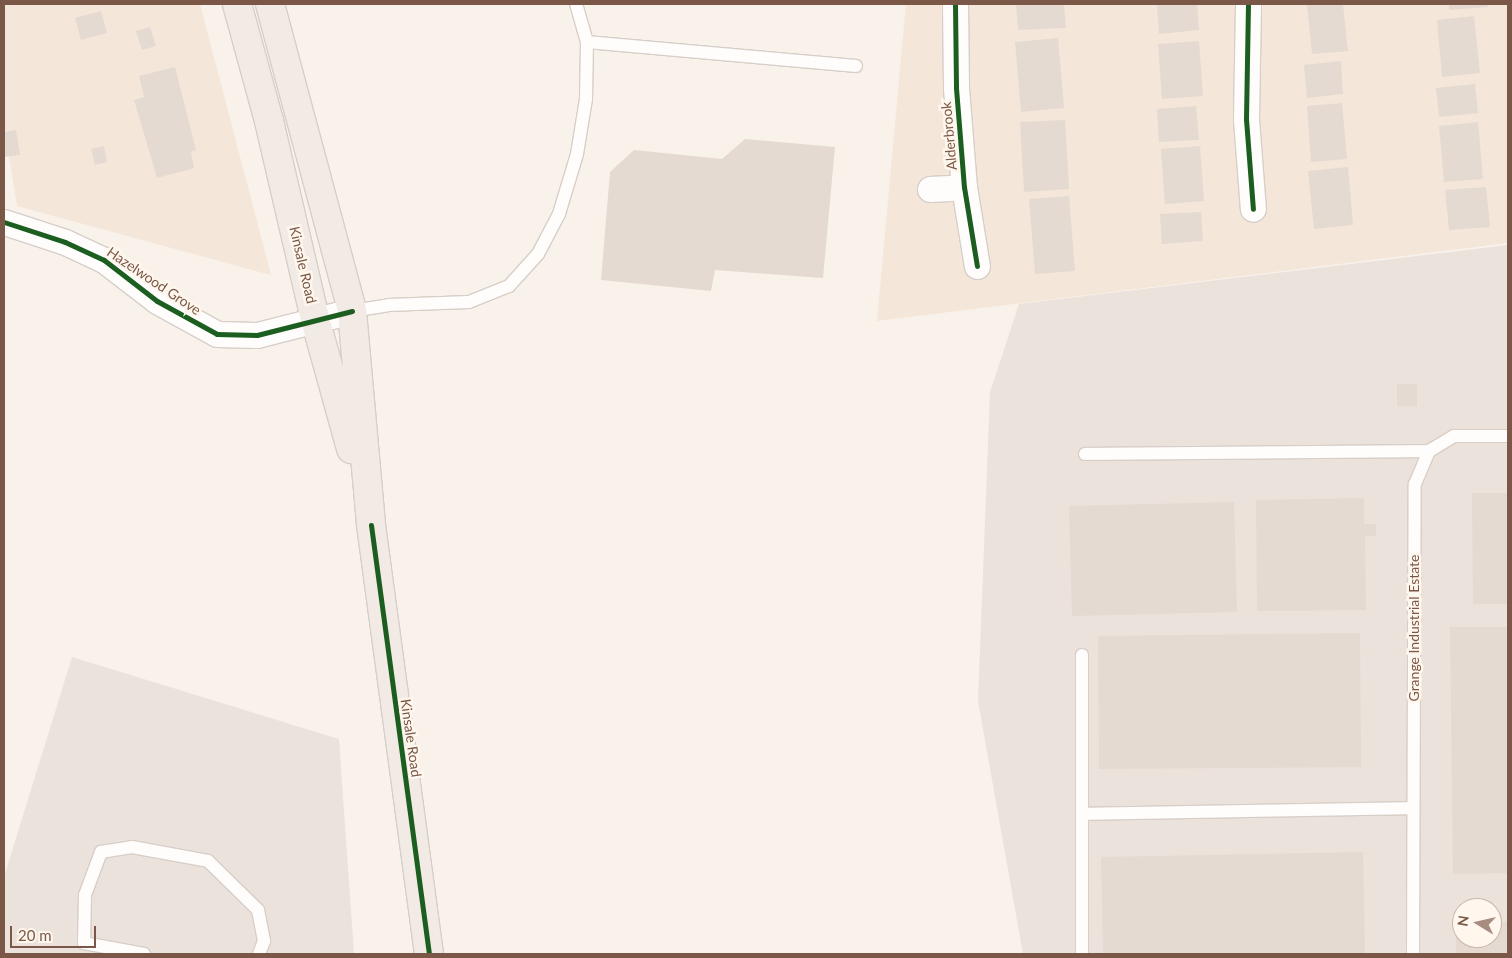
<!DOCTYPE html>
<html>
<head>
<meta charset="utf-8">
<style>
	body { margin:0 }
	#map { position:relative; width:1512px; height:958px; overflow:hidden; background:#f8f2eb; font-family:Lato,sans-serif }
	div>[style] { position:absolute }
	.residential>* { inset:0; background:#f4e6d9 }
	.industrial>* { inset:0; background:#ebe2db }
	.building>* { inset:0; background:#e5dad1 }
	.roads { filter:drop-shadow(1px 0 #d7cec8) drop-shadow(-1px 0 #d7cec8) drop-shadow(0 1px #d7cec8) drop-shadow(0 -1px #d7cec8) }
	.service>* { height:12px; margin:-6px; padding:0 6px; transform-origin:6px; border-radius:6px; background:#fefdfc }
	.minor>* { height:25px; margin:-12.5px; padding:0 12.5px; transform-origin:12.5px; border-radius:12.5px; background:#fefdfc }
	.trunk>* { height:28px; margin:-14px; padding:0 14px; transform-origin:14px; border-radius:14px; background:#f2eae4 }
	.cycleway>* { height:5px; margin:-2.5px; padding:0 2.5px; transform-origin:2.5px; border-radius:2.5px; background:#1b5e20 }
	span { translate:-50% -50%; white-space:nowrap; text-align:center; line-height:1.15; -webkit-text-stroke:5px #fff7ed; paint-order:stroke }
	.street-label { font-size:14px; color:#7a5747 }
	.frame { position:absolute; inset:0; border:5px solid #7a5747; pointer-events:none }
	.north { position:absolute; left:1452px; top:898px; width:50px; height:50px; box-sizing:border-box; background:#fff7ed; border:1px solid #cab7ab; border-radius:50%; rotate:279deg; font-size:14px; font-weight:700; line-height:20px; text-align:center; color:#7a5747 }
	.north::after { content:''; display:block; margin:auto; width:18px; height:22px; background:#a68d80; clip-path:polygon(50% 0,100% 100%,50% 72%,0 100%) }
	.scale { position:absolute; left:10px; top:926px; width:86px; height:22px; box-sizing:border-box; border:2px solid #7a5747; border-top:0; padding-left:6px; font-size:15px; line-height:18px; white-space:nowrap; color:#7a5747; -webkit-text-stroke:4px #fff7ed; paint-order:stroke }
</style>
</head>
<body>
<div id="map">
	<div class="residential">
		<div style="clip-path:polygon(4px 4px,200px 4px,271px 275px,17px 206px,4px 124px)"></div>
		<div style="clip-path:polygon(906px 4px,1508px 4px,1508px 243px,877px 321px)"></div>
	</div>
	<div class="industrial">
		<div style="clip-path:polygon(evenodd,1508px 245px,1508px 954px,1023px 954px,978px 701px,990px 392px,1019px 304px,1508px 245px,1462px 908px,1492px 908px,1492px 938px,1462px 938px,1462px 908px)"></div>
		<div style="clip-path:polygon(72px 657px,339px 739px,354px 954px,4px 954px,4px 877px)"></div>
	</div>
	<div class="building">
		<div style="clip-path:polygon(1016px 4px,1064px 4px,1066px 28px,1018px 30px)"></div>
		<div style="clip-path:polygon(1157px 4px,1197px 4px,1199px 30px,1159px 34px)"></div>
		<div style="clip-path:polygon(1307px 4px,1343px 4px,1348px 51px,1312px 54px)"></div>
		<div style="clip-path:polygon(1449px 4px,1488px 4px,1488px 7px,1449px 10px)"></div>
		<div style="clip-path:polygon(101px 11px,107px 33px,81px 40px,75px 18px)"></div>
		<div style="clip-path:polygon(1474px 16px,1480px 73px,1442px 77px,1437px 20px)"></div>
		<div style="clip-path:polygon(150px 27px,156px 46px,142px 50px,136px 31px)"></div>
		<div style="clip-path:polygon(1058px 38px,1064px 108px,1021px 112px,1015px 42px)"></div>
		<div style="clip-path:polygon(1199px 41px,1203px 96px,1162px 99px,1158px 44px)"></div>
		<div style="clip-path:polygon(1341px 61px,1343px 94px,1307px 98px,1304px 65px)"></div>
		<div style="clip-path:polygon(175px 67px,196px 150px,191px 152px,194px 168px,157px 178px,134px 100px,144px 97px,139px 76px)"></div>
		<div style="clip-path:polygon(1475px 84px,1478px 113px,1439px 117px,1436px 88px)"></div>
		<div style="clip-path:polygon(1342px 103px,1347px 159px,1311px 162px,1307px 106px)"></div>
		<div style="clip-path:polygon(1196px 106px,1199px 140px,1159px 142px,1157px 109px)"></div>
		<div style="clip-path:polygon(1065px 120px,1069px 189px,1024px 192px,1020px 122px)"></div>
		<div style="clip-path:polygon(1478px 122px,1483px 179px,1444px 182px,1439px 126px)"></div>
		<div style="clip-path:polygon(16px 130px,20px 155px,4px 157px,4px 132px)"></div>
		<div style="clip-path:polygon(745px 139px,835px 147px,823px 278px,715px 270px,711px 291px,601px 280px,610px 172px,634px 150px,722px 159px)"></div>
		<div style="clip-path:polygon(104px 146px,107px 162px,95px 165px,91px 149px)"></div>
		<div style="clip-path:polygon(1200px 146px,1204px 201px,1165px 204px,1161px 149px)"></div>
		<div style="clip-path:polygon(1348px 167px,1353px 225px,1314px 229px,1308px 171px)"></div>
		<div style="clip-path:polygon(1486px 187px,1490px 227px,1449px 230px,1445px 190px)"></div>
		<div style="clip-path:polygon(1069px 196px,1075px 271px,1035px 274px,1029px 199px)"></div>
		<div style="clip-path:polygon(1201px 212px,1203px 241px,1162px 244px,1160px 214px)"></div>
		<div style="clip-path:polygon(1397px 384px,1417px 384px,1417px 406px,1397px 406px)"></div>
		<div style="clip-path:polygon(1472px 493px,1508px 493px,1508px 604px,1473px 604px)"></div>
		<div style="clip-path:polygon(1364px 498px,1364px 524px,1376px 524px,1376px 536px,1365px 536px,1366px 610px,1257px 611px,1256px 500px)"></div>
		<div style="clip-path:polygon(1234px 502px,1237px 612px,1072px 616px,1069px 506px)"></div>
		<div style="clip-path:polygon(1450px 627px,1508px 627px,1508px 873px,1453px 874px)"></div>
		<div style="clip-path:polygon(1360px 633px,1361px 767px,1099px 769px,1098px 636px)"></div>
		<div style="clip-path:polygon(1363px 852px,1365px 954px,1103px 954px,1101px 857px)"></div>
		<div style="clip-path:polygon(1492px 922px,1508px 922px,1508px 954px,1456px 954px,1456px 923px,1462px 923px,1462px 938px,1492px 938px)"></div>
	</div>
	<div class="roads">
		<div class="service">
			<div style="left:587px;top:42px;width:270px;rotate:5.1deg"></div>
			<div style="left:352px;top:311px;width:36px;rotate:-9deg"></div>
			<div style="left:388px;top:305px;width:81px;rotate:-2.1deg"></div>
			<div style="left:469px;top:302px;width:43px;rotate:-21.8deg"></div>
			<div style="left:509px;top:286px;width:43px;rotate:-47.8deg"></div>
			<div style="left:538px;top:254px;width:45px;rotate:-62.3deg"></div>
			<div style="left:559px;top:214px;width:63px;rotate:-73.3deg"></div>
			<div style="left:577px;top:154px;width:56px;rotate:-80.7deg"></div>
			<div style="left:586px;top:99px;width:57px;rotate:-89deg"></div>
			<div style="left:587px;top:42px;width:40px;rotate:-106deg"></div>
			<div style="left:1085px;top:454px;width:344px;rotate:-0.5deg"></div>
			<div style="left:1082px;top:814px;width:331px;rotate:-1deg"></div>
			<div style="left:144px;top:954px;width:61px;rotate:-169.6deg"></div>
			<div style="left:84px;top:943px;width:48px;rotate:-88.8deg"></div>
			<div style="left:85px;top:895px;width:46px;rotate:-69.6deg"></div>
			<div style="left:101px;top:852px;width:31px;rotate:-9deg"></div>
			<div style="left:132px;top:847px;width:77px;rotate:10.4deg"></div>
			<div style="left:208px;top:861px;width:70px;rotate:44.4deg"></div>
			<div style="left:258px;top:910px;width:32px;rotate:79deg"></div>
			<div style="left:264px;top:941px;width:14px;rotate:111deg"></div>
			<div style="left:1082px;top:954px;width:299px;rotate:-90deg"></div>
			<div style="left:1413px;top:954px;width:470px;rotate:-89.8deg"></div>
			<div style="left:1415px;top:484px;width:36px;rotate:-67deg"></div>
			<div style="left:1429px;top:451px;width:29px;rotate:-31deg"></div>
			<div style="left:1454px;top:436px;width:54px"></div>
		</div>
		<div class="minor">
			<div style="left:955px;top:4px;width:84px;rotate:89.3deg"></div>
			<div style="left:956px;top:88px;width:99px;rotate:85.4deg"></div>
			<div style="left:964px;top:187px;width:80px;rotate:80.7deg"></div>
			<div style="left:1248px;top:4px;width:115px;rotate:91deg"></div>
			<div style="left:1246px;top:119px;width:90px;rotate:85.6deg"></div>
			<div style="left:930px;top:189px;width:34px;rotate:-3deg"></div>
			<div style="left:4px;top:222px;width:64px;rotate:18.2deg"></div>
			<div style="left:65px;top:242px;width:43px;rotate:24.8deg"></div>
			<div style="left:104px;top:260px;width:67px;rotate:37.7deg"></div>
			<div style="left:157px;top:301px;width:68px;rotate:28.8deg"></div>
			<div style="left:217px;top:334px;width:40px;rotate:1.4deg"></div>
			<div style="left:257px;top:335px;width:98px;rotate:-14.2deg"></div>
		</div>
		<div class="trunk">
			<div style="left:237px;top:4px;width:121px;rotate:74.7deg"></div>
			<div style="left:269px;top:121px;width:203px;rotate:76.9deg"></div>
			<div style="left:315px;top:319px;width:135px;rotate:74.5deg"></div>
			<div style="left:270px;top:4px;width:318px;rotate:75deg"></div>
			<div style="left:352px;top:311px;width:215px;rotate:84.9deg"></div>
			<div style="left:371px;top:525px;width:433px;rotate:82.3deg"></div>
		</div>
	</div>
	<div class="cycleway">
		<div style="left:955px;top:4px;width:84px;rotate:89.3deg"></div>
		<div style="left:956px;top:88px;width:99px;rotate:85.4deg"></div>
		<div style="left:964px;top:187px;width:80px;rotate:80.7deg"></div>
		<div style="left:1248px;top:4px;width:115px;rotate:91deg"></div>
		<div style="left:1246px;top:119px;width:90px;rotate:85.6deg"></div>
		<div style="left:4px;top:222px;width:64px;rotate:18.2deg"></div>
		<div style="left:65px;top:242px;width:43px;rotate:24.8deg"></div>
		<div style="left:104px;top:260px;width:67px;rotate:37.7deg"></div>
		<div style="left:157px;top:301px;width:68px;rotate:28.8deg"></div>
		<div style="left:217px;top:334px;width:40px;rotate:1.4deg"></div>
		<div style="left:257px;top:335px;width:98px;rotate:-14.2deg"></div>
		<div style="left:371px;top:525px;width:433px;rotate:82.3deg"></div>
	</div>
	<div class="street-label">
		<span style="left:949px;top:136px;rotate:-95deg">Alderbrook</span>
		<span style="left:303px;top:265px;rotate:77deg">Kinsale Road</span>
		<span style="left:154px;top:281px;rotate:34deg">Hazelwood Grove</span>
		<span style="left:1414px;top:628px;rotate:-90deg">Grange Industrial Estate</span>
		<span style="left:411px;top:738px;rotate:82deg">Kinsale Road</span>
	</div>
	<div class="frame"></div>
	<div class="north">N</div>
	<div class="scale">20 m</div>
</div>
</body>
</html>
